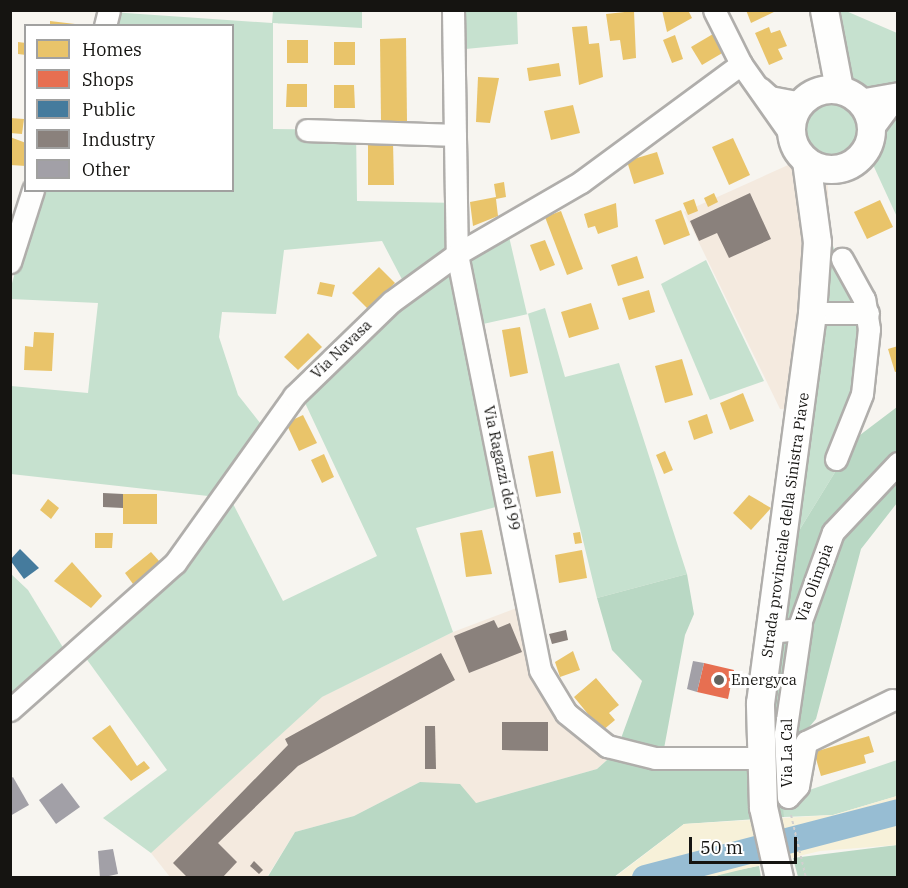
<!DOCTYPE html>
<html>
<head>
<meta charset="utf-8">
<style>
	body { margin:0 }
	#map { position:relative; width:908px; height:888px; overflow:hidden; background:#f7f5f0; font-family:"IBM Plex Serif",serif }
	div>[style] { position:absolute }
	.industrial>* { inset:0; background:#f4eadf }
	.green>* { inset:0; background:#c6e1cf }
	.forest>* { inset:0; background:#b9d8c4 }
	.sand>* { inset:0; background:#f7f1d9 }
	.homes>* { inset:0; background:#e9c46a }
	.shops>* { inset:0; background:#e76f51 }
	.public>* { inset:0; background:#457b9d }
	.industry>* { inset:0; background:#8a817c }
	.river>* { height:26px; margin:-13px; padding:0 13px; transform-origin:13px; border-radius:13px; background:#97bdd3 }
	.building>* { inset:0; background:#a2a0a7 }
	.path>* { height:2px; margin-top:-1px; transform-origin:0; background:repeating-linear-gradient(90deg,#d1d0cf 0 3px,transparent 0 6px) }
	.roads { filter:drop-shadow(2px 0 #b0aeab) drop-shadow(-2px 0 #b0aeab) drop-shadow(0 2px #b0aeab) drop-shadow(0 -2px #b0aeab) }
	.minor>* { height:21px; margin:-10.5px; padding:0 10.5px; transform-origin:10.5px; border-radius:10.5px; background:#fefefd }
	.major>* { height:27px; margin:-13.5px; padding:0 13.5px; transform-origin:13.5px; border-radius:13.5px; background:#fefefd }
	.major>.ring { margin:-13.5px; padding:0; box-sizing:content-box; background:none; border:27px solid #fefefd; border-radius:50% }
	.dots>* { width:16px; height:16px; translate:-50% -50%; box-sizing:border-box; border:3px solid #fff; border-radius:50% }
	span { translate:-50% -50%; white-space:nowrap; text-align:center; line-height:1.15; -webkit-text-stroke:6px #fff; paint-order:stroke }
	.street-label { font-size:15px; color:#151411 }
	.poi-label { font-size:15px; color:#151411 }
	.left { translate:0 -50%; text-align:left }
	.frame { position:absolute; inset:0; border:12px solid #151411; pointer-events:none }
	.legend { position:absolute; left:24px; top:24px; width:210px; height:168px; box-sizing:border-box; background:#fff; border:2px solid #a1a1a0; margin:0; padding:8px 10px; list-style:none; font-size:18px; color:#151411 }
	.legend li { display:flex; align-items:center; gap:12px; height:30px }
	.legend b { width:30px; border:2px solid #a1a1a0 }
	.scale { position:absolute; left:689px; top:837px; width:108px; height:27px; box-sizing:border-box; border:3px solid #151411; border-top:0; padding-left:8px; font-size:18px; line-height:21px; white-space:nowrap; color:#151411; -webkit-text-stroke:4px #fff; paint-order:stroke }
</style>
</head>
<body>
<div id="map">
	<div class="industrial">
		<div style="clip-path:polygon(826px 148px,830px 238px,814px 410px,780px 409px,684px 212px)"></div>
		<div style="clip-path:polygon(530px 603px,554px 692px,616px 752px,597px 769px,476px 803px,420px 782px,354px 816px,295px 832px,267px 877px,170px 877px,151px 853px,283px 716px,453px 632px)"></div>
	</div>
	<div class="green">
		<div style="clip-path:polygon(evenodd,273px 11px,362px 11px,362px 28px,273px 23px,273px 129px,356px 130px,357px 201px,458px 203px,459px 255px,507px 228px,527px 314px,545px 308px,565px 377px,619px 363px,687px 574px,597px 598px,528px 314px,474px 326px,511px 503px,416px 528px,453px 632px,322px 697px,151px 853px,103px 818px,167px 770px,80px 650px,157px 579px,217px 497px,11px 474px,11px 386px,88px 393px,98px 303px,11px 299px,11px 287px,37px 191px,232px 190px,232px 26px,106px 25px,111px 12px,272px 23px,273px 11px,382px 241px,405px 285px,298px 388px,377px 556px,283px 601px,228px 494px,264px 428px,238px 395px,219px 337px,222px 312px,276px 314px,284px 250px,382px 241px)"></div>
		<div style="clip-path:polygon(456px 11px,517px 11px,518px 44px,455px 50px)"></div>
		<div style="clip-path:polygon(820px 11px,846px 11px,897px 33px,897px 217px,869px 156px,825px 178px,826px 157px,805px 140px,807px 117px,825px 103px)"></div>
		<div style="clip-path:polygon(830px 238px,861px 319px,856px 438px,797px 534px)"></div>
		<div style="clip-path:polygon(706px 260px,764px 381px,710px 400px,661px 284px)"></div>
		<div style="clip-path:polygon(10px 573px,28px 590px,70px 659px,10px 705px)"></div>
		<div style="clip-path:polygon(897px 760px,897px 796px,833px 815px,784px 817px,783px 799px)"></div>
	</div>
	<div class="forest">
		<div style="clip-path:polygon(897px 407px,897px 503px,861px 549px,816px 719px,782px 759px,784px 817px,684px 824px,614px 877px,267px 878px,295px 832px,354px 816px,420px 782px,460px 784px,476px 803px,597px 769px,616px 752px,642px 681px,612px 650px,597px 598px,687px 574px,694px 614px,685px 635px,663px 754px,761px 760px,797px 534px,856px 438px)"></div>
		<div style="clip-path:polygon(897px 845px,897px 877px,798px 877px,793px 858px)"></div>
		<div style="clip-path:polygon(759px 866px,761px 877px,711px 878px,726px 872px)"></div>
	</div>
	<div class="sand">
		<div style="clip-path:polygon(897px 796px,897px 845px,820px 851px,711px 877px,614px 878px,684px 824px,833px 815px)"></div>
	</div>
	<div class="homes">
		<div style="clip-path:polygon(662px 10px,688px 10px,692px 18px,667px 32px)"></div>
		<div style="clip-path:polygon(746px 10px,778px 10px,751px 23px)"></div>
		<div style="clip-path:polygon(634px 11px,636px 58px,623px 60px,620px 40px,610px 41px,606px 14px)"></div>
		<div style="clip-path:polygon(50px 21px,75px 24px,75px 26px,50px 26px)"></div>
		<div style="clip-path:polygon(587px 26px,589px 44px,599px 43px,603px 77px,579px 85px,572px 27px)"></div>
		<div style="clip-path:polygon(769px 27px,771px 33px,780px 30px,787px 46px,778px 49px,783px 59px,769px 65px,755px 33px)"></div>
		<div style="clip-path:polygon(713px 34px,724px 52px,702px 65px,691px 47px)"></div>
		<div style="clip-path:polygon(675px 35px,683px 59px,672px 63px,663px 40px)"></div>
		<div style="clip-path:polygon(406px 38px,407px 121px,381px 121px,380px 39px)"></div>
		<div style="clip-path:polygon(287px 40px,308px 40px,308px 63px,287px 63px)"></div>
		<div style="clip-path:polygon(18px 42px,26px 43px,26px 55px,18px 54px)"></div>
		<div style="clip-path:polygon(334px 42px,355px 42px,355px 65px,334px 65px)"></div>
		<div style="clip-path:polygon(559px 63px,561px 76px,529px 81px,527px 68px)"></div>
		<div style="clip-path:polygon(478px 77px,499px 78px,490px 123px,476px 122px)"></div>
		<div style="clip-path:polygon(287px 84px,307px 84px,307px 107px,286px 107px)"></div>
		<div style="clip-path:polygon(334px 85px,354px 85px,355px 108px,334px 108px)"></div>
		<div style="clip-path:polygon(573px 105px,580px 133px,551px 140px,544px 111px)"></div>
		<div style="clip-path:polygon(10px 118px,24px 119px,22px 134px,10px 133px)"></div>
		<div style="clip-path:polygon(10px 137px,26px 143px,26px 166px,10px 165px)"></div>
		<div style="clip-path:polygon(733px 138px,750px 175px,729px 185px,712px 147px)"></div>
		<div style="clip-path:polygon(393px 142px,394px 185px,368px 185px,368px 143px)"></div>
		<div style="clip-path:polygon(657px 152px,664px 174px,634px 184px,627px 161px)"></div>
		<div style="clip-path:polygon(504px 182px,506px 197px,496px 199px,498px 216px,473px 226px,470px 202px,496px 197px,494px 184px)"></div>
		<div style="clip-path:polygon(714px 193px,718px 202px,708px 207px,704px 198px)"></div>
		<div style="clip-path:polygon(694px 199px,698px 211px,688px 215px,683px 203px)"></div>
		<div style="clip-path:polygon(880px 200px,893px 227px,867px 239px,854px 212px)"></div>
		<div style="clip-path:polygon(616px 203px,618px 227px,598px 234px,595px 226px,588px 228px,584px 214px)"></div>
		<div style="clip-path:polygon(681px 210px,690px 235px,664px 245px,655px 220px)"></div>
		<div style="clip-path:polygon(561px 211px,583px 269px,567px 275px,545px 217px)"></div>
		<div style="clip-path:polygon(545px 240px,555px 265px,540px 271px,530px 245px)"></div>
		<div style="clip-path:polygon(637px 256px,644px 278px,618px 286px,611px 265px)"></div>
		<div style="clip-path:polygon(379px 267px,395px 283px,368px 309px,352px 293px)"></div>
		<div style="clip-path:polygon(320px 282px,335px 285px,332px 297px,317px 294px)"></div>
		<div style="clip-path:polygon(649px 290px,655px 312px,629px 320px,622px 298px)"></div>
		<div style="clip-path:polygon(591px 303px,599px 329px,569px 338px,561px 312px)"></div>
		<div style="clip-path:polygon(520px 327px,528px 373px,510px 377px,502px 330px)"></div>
		<div style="clip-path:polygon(34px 332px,54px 333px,52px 371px,24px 370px,25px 346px,33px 347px)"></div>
		<div style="clip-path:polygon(308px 333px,322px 347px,298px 370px,284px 357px)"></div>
		<div style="clip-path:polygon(898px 346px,898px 371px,895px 372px,888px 349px)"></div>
		<div style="clip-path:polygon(682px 359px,693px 395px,665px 403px,655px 366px)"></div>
		<div style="clip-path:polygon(743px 393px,754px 421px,730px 430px,720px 403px)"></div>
		<div style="clip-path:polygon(707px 414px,713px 433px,694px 440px,688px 421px)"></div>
		<div style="clip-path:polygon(303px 415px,317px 443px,299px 451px,286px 423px)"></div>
		<div style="clip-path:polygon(553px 451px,561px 493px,536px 497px,528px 456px)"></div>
		<div style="clip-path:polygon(665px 451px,673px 470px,664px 474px,656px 455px)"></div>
		<div style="clip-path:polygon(324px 454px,334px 477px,322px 483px,311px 460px)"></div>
		<div style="clip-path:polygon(123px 494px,157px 494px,157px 524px,123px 524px)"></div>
		<div style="clip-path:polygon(749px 495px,771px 508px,751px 530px,733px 513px)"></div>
		<div style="clip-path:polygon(48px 499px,59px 508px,51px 519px,40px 510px)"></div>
		<div style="clip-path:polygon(482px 530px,492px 574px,466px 577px,460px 533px)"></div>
		<div style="clip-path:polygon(580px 532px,582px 543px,575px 544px,573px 533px)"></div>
		<div style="clip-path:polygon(95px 533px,113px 533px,112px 548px,95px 548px)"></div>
		<div style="clip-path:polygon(582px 550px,587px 578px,559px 583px,555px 555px)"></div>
		<div style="clip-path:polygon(151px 552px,160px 562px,133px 584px,125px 573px)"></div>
		<div style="clip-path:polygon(72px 562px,102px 596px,91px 608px,54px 581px)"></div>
		<div style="clip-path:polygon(573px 651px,580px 670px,560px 677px,555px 662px)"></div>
		<div style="clip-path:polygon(596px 678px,619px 705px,609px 713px,615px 720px,602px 731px,574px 697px)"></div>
		<div style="clip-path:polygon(110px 725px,137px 766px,144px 761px,150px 768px,131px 781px,92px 738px)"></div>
		<div style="clip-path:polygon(869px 736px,874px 752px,864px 755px,866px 763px,821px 776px,814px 752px)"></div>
	</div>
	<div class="shops">
		<div style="clip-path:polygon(704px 663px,734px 670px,728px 699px,697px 692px)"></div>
	</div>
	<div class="public">
		<div style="clip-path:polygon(20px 549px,39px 568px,24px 579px,10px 560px)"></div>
	</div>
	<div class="industry">
		<div style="clip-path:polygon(750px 193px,771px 239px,729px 258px,717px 233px,699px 241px,690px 221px)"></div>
		<div style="clip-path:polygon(103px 493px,123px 494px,123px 508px,103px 507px)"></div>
		<div style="clip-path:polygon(494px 620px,498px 628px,510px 623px,522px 652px,469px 673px,454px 636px)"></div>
		<div style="clip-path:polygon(566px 630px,568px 640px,552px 644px,549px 634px)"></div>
		<div style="clip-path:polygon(441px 653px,455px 680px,298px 766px,218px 843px,237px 862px,222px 878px,188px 878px,173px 863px,288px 745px,285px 739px)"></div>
		<div style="clip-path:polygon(502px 722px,548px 722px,548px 751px,502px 750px)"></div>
		<div style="clip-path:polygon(425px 726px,435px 726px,436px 769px,425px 769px)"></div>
		<div style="clip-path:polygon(254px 861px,263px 870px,259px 874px,250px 866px)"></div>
	</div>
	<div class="river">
		<div style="left:645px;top:878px;width:261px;rotate:-14.6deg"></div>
	</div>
	<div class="building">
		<div style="clip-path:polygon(693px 661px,704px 663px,697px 692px,687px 689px)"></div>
		<div style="clip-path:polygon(13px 777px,29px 805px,10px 816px,10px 779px)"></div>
		<div style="clip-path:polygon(62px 783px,80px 807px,56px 824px,39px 800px)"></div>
		<div style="clip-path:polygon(113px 849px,118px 874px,100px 878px,98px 851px)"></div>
	</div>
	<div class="path">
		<div style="left:791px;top:815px;width:65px;rotate:76.6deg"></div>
	</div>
	<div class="roads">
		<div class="minor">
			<div style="left:453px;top:10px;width:244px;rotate:89.1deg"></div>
			<div style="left:457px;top:254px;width:424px;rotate:78.7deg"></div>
			<div style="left:540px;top:670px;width:50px;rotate:58.8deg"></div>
			<div style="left:566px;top:713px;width:53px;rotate:38.8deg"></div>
			<div style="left:607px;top:746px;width:49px;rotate:14deg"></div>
			<div style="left:655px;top:758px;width:104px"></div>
			<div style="left:714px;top:10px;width:60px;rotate:63.4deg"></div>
			<div style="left:741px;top:64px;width:87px;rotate:54.8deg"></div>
			<div style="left:105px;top:26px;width:16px;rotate:-76deg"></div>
			<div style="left:760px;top:88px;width:13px;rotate:42deg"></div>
			<div style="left:770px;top:97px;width:31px;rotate:11deg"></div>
			<div style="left:859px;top:100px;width:39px;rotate:-10deg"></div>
			<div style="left:872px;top:129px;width:44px;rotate:-53.4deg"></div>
			<div style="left:307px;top:130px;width:148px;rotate:1.9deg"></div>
			<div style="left:10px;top:262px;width:76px;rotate:-72.3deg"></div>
			<div style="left:812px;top:313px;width:56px"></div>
			<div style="left:836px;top:459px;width:70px;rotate:-68.2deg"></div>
			<div style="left:862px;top:394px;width:65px;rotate:-83.9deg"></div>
			<div style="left:869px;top:329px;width:30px;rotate:-99deg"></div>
			<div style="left:864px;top:299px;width:46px;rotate:-118.8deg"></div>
			<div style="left:801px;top:624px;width:111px;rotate:98.3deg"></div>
			<div style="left:785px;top:734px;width:63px;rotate:87.3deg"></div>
			<div style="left:788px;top:797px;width:15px;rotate:-48deg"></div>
			<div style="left:798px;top:786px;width:45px;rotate:-79.7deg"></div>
			<div style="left:806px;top:742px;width:96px;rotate:-26deg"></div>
			<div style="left:770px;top:632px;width:28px;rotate:-6deg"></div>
			<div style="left:798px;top:629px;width:103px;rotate:-70.2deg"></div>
			<div style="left:833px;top:532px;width:95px;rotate:-46.7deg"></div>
			<div style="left:10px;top:710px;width:221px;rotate:-41.7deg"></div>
			<div style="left:175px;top:563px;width:205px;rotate:-54.5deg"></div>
			<div style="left:294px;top:396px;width:135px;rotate:-44.1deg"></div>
			<div style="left:391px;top:302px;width:82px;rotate:-36deg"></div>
			<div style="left:457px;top:254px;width:143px;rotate:-30.1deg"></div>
			<div style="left:581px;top:182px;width:199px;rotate:-36.4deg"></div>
		</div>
		<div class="major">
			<div style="left:824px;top:10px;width:80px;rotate:79.2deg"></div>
			<div class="ring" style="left:791px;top:89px;width:53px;height:53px"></div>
			<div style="left:779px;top:878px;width:73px;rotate:-102.7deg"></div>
			<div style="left:763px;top:807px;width:104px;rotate:-91.7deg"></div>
			<div style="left:760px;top:703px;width:393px;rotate:-82.4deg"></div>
			<div style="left:812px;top:313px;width:71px;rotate:-86deg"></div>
			<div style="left:817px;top:242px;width:82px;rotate:-97.7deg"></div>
		</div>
	</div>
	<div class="dots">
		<div style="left:719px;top:680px;background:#64635f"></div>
	</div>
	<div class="street-label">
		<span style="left:341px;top:349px;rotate:-44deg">Via Navasa</span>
		<span style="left:502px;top:468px;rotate:78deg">Via Ragazzi del 99</span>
		<span style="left:785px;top:525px;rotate:-82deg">Strada provinciale della Sinistra Piave</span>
		<span style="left:814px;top:583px;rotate:-70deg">Via Olimpia</span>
		<span style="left:787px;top:753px;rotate:-90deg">Via La Cal</span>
	</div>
	<div class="poi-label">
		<span class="left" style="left:731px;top:680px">Energyca</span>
	</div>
	<div class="frame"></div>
	<ul class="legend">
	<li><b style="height:16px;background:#e9c46a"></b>Homes</li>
	<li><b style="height:16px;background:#e76f51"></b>Shops</li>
	<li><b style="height:16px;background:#457b9d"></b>Public</li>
	<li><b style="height:16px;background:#8a817c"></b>Industry</li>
	<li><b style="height:16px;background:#a2a0a7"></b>Other</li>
	</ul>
	<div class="scale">50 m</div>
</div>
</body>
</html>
